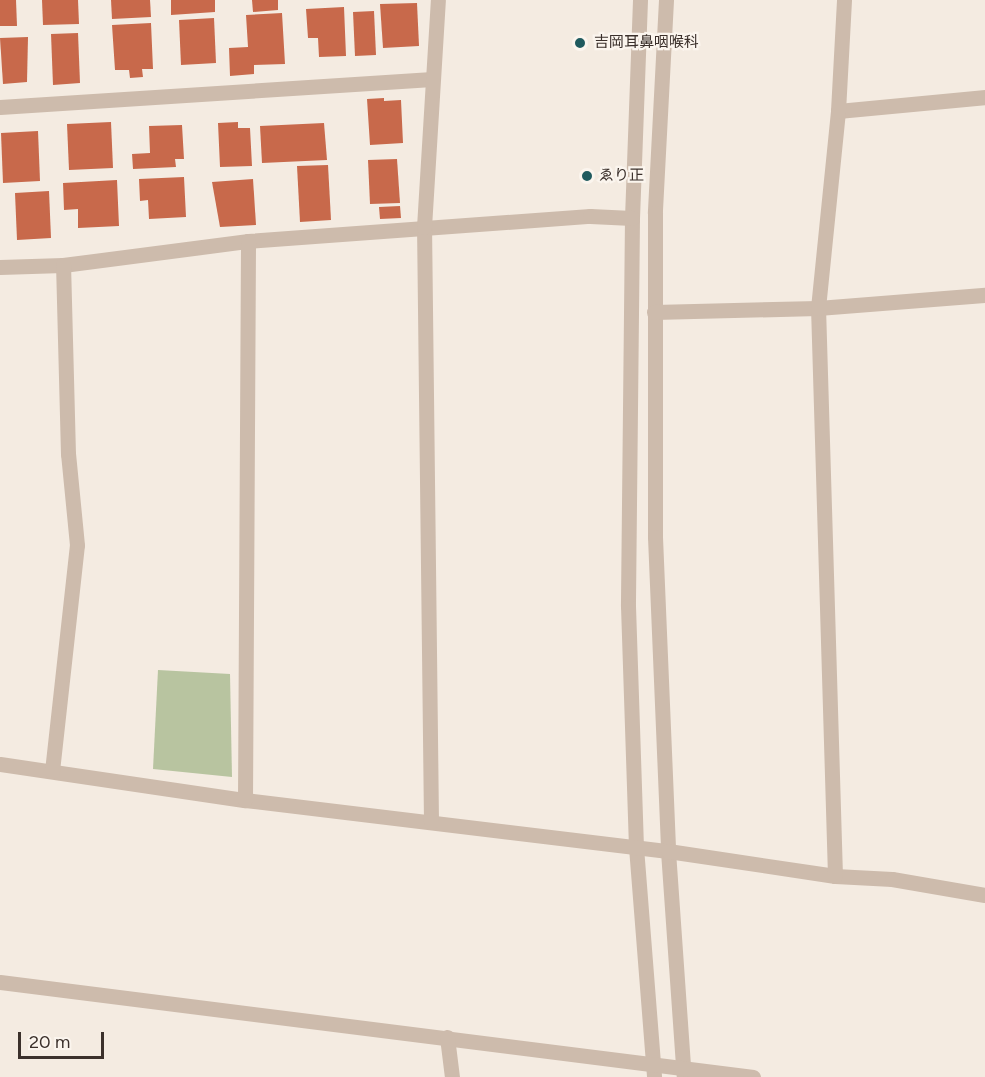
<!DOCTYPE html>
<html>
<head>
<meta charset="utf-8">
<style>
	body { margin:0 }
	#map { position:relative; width:985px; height:1077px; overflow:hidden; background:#f4ebe1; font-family:Figtree,"Noto Sans JP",sans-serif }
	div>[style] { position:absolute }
	.green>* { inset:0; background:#b8c4a0 }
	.building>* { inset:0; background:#c8694b }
	.minor>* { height:15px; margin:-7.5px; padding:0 7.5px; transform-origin:7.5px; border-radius:7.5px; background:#cdbbac }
	.dots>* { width:16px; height:16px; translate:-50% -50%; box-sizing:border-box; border:3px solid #fbf5ee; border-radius:50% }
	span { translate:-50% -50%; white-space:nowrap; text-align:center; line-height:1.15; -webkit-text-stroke:4.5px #fbf5ee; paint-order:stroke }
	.poi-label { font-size:15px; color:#3b302b }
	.left { translate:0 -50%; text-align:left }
	.scale { position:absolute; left:18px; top:1032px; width:86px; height:27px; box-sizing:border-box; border:3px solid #3b302b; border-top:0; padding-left:8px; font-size:18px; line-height:21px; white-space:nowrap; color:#3b302b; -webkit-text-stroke:4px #fbf5ee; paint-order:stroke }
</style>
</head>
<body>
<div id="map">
	<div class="green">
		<div style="clip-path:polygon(158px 670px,230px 674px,232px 777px,153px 769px)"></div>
	</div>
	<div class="building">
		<div style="clip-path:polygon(0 0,16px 0,17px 26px,0 26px)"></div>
		<div style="clip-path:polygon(42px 0,78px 0,79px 24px,43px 25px)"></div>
		<div style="clip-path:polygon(111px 0,150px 0,151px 17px,112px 19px)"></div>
		<div style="clip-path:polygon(171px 0,215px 0,215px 12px,171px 15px)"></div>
		<div style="clip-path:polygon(252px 0,278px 0,278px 10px,253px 12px)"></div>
		<div style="clip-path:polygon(417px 3px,419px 46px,383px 48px,380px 4px)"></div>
		<div style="clip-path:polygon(344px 7px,346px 56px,319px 57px,318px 38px,308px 38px,306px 9px)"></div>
		<div style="clip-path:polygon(374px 11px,376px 55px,355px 56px,353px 12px)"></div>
		<div style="clip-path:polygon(282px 13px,285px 64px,254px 65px,254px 74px,230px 76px,229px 48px,248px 47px,246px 15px)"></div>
		<div style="clip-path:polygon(214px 18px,216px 63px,181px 65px,179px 20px)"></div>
		<div style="clip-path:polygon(151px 23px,153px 69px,142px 69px,143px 77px,130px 78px,129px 70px,115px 70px,112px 25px)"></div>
		<div style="clip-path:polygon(78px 33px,80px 83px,53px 85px,51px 34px)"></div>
		<div style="clip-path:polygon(28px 37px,27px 82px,3px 84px,0 38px)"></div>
		<div style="clip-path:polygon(384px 98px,384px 101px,401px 100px,403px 143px,370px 145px,367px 99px)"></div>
		<div style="clip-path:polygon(111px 122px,113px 168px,69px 170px,67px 124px)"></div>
		<div style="clip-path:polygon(238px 122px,238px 128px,250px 128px,252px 166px,220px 167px,218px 123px)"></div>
		<div style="clip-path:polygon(324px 123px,327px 160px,262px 163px,260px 126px)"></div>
		<div style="clip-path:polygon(182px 125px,184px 159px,175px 159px,176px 167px,133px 169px,132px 154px,150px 153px,149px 126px)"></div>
		<div style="clip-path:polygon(38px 131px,40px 181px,3px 183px,1px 133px)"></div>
		<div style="clip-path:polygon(397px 159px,400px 203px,370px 204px,368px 160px)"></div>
		<div style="clip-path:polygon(328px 165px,331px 220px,300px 222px,297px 166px)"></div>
		<div style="clip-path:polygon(184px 177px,186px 217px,149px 219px,148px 200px,140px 201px,139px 179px)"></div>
		<div style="clip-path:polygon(253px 179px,256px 225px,220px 227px,212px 182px)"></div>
		<div style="clip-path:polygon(117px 180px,119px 226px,78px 228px,78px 209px,64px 210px,63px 183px)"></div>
		<div style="clip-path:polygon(49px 191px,51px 238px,17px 240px,15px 193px)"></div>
		<div style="clip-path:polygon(400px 206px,401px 218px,380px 219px,379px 207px)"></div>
	</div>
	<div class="minor">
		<div style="left:640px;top:0;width:218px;rotate:92.1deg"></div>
		<div style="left:632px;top:218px;width:388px;rotate:90.6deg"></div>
		<div style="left:628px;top:606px;width:241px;rotate:88.1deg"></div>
		<div style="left:636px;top:847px;width:231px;rotate:85.5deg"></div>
		<div style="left:666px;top:0;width:213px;rotate:93deg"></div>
		<div style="left:655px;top:213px;width:324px;rotate:90deg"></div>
		<div style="left:655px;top:537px;width:314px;rotate:87.6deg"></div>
		<div style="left:668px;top:851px;width:227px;rotate:86deg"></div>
		<div style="left:0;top:107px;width:433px;rotate:-3.7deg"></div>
		<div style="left:838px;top:111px;width:148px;rotate:-5.4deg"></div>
		<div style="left:0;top:267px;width:63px;rotate:-1.8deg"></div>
		<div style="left:63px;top:265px;width:187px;rotate:-7.4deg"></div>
		<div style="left:248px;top:241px;width:343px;rotate:-4.2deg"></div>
		<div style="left:590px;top:216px;width:42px;rotate:2.7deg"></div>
		<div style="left:654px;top:312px;width:164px;rotate:-1.4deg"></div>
		<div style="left:818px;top:308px;width:168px;rotate:-4.5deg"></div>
		<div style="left:0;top:764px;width:248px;rotate:8.4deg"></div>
		<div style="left:245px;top:800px;width:426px;rotate:6.9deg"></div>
		<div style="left:668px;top:851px;width:169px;rotate:8.5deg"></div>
		<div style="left:835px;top:876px;width:57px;rotate:3deg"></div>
		<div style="left:892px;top:879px;width:94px;rotate:9.8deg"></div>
		<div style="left:52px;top:771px;width:227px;rotate:-83.7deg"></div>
		<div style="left:77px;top:545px;width:91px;rotate:-95.6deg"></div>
		<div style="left:68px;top:454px;width:189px;rotate:-91.5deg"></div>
		<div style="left:245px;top:800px;width:559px;rotate:-89.69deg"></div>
		<div style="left:431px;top:822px;width:595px;rotate:-90.67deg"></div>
		<div style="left:424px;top:227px;width:227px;rotate:-86.5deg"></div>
		<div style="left:835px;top:876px;width:568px;rotate:-91.71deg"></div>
		<div style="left:818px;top:308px;width:198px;rotate:-84.2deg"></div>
		<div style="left:838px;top:111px;width:111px;rotate:-86.9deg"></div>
		<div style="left:0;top:982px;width:759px;rotate:7.19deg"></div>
		<div style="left:447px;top:1037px;width:40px;rotate:82.9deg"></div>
	</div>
	<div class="dots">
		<div style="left:580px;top:43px;background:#1f5a5e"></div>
		<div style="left:587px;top:176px;background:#1f5a5e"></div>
	</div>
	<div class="poi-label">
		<span class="left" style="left:594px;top:43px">吉岡耳鼻咽喉科</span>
		<span class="left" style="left:599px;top:176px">ゑり正</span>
	</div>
	<div class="scale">20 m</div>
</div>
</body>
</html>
